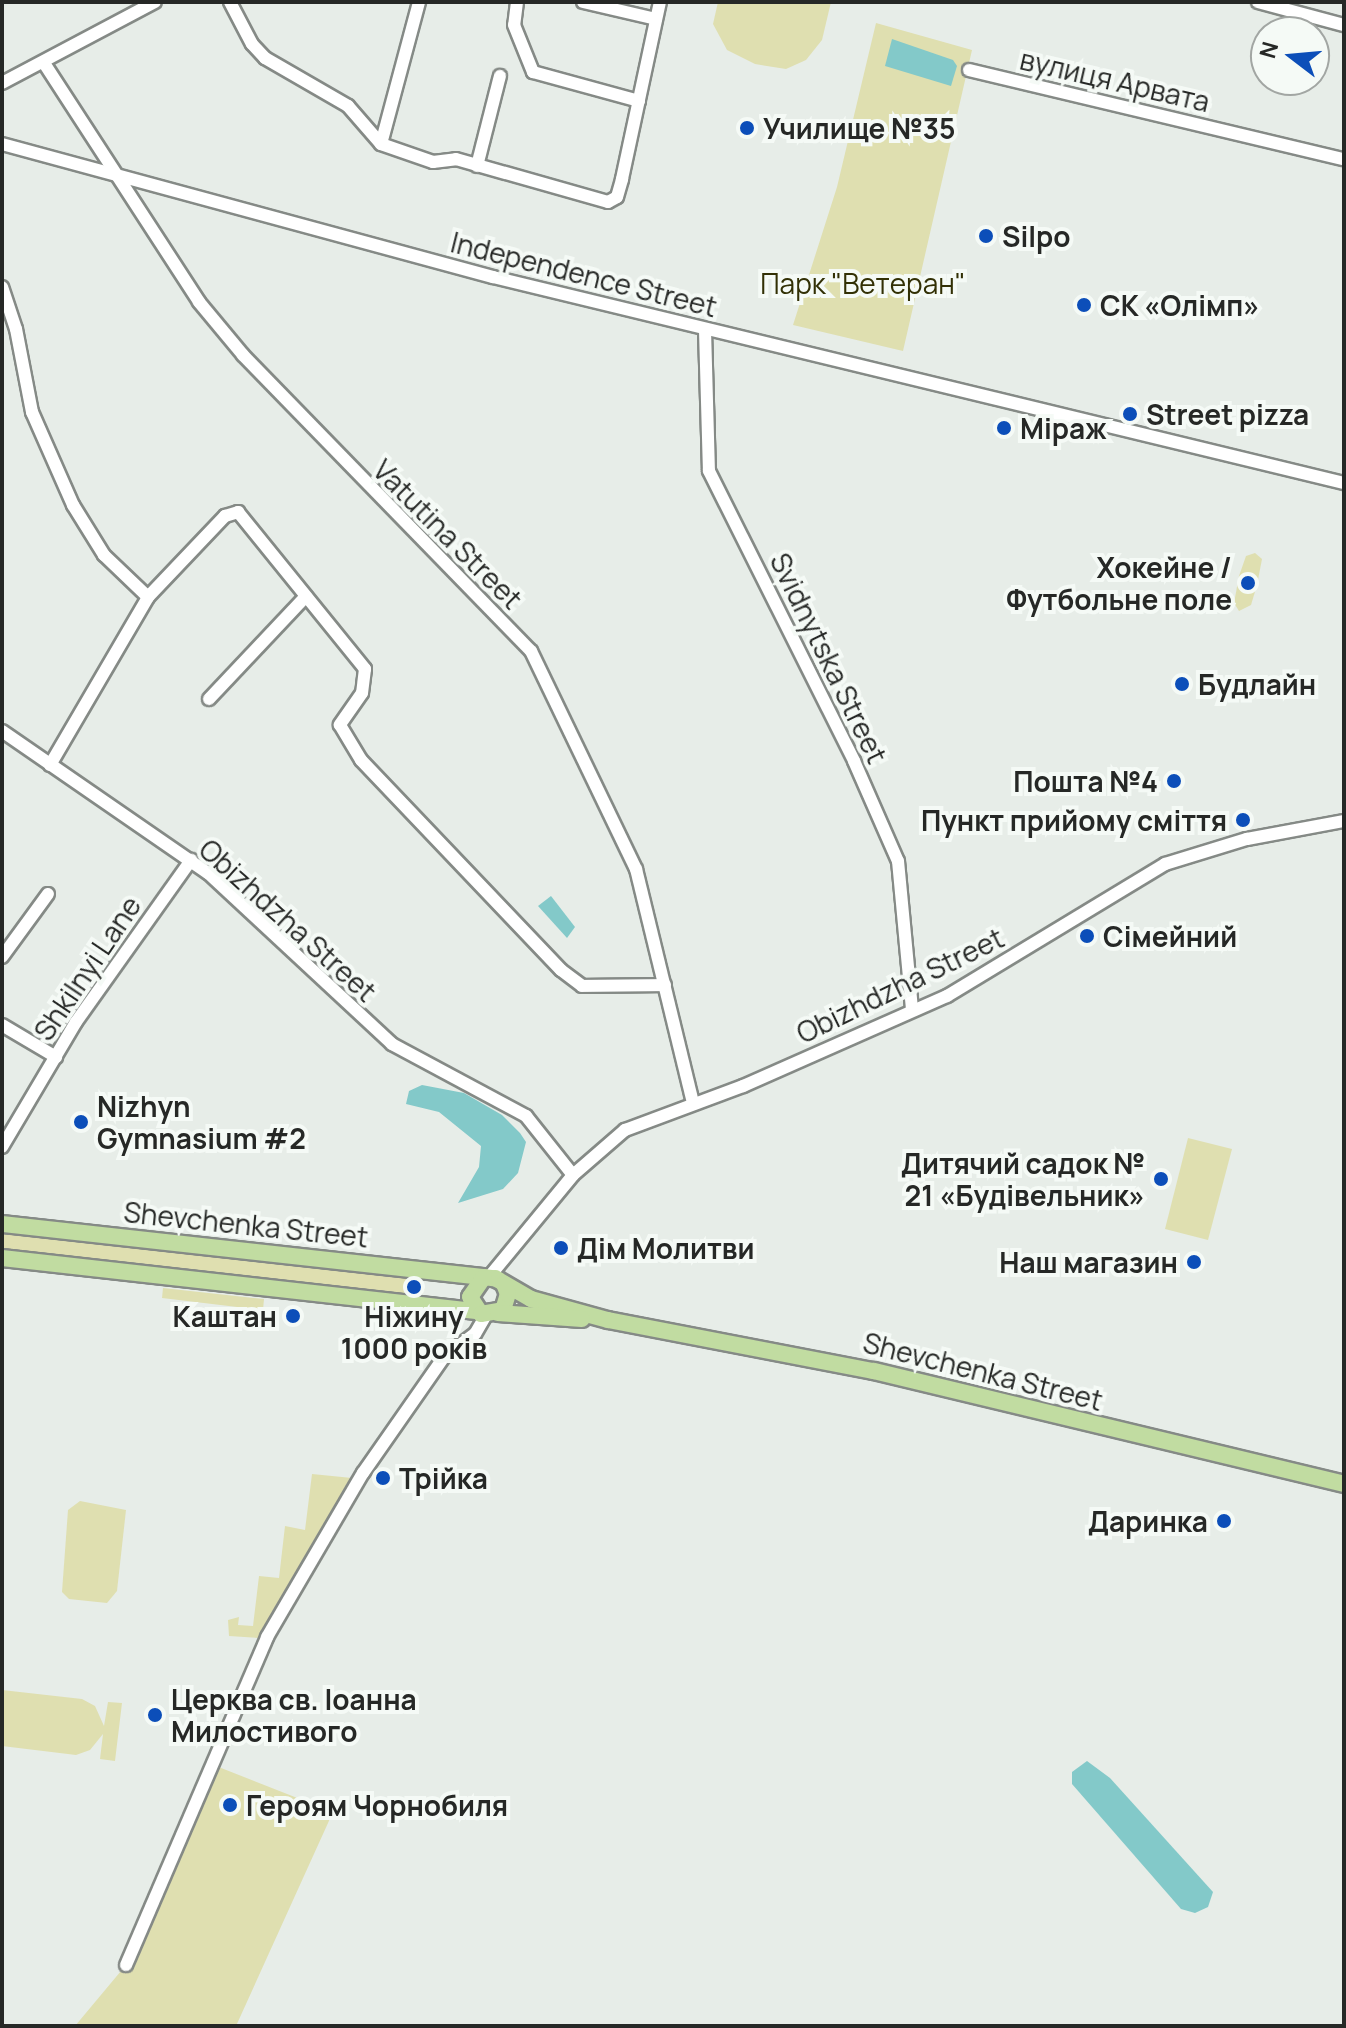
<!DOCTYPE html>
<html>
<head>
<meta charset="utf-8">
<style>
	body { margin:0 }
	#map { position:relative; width:1346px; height:2028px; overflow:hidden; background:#e7ede8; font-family:Manrope,sans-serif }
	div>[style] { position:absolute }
	.green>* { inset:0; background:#dfdfb0 }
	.water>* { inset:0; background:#83c9c9 }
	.roads { filter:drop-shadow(2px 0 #858a86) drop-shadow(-2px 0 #858a86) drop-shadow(0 2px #858a86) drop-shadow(0 -2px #858a86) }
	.minor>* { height:12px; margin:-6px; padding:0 6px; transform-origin:6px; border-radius:6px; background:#fff }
	.major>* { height:16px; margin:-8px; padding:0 8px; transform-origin:8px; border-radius:8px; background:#c1dca1 }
	.dots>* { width:22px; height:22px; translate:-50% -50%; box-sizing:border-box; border:4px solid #f5faf6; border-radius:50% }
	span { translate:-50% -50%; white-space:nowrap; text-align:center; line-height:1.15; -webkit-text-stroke:8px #f5faf6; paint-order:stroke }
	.street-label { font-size:28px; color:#262826 }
	.poi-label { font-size:28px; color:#262826; font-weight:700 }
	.left { translate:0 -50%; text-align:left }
	.right { translate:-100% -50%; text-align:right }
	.park-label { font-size:28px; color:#323005 }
	.frame { position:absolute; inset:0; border:4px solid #262826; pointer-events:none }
	.north { position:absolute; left:1250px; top:16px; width:80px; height:80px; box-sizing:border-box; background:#f5faf6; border:2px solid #a2a6a3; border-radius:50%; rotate:286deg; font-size:22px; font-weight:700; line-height:32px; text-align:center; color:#262826 }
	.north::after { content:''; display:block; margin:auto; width:28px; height:36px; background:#0c4eb9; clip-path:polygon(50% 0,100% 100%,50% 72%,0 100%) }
</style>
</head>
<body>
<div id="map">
	<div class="green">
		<div style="clip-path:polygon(718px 2px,831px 2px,822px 40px,806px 60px,786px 69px,755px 64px,727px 50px,713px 24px)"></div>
		<div style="clip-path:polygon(876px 23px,972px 50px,903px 351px,793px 325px,837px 187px)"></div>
		<div style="clip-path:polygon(1255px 553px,1262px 559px,1257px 585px,1251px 605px,1239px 611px,1234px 603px,1239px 576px,1246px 556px)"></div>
		<div style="clip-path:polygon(1188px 1138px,1232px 1149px,1208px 1240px,1165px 1229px)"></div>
		<div style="clip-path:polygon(2px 1228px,418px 1277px,425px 1289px,420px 1298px,2px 1251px)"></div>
		<div style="clip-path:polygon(163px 1288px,264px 1299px,263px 1310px,162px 1298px)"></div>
		<div style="clip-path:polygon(312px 1474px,352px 1478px,259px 1638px,229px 1636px,228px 1620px,239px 1617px,238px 1625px,253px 1626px,259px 1576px,279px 1578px,285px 1526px,305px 1530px)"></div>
		<div style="clip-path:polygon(80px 1501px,126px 1510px,117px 1591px,107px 1603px,69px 1599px,62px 1592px,68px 1510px)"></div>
		<div style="clip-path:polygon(2px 1690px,82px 1699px,95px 1706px,104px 1726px,108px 1702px,122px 1703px,115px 1761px,100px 1759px,103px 1734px,90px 1750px,76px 1755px,2px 1746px)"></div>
		<div style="clip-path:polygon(211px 1764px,333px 1812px,236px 2026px,75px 2026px,126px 1965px)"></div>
	</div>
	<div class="water">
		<div style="clip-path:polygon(892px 39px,953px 60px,957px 66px,951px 86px,885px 66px)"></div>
		<div style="clip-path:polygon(551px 896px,575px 927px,567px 938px,538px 906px)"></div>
		<div style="clip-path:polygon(422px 1085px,464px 1093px,502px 1115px,520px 1133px,526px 1142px,518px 1173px,503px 1189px,458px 1203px,479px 1167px,481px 1146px,439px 1112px,406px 1104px,409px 1091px)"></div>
		<div style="clip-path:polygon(1087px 1761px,1110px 1778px,1213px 1892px,1208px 1907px,1195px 1913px,1181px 1909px,1072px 1784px,1072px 1772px)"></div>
	</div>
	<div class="roads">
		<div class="minor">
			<div style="left:230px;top:2px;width:47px;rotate:62.4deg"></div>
			<div style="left:252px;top:44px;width:19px;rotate:47deg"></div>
			<div style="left:265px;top:58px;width:96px;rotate:30deg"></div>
			<div style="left:348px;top:106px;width:50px;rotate:49deg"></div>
			<div style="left:517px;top:2px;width:23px;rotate:97deg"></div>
			<div style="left:514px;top:25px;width:51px;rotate:68deg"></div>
			<div style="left:533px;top:72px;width:110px;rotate:15.3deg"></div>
			<div style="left:583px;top:2px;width:75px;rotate:13.1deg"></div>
			<div style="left:1258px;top:2px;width:89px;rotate:15deg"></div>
			<div style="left:44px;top:63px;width:285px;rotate:57deg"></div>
			<div style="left:199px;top:302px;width:69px;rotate:50.3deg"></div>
			<div style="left:243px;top:355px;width:413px;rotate:45.8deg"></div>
			<div style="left:531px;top:651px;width:242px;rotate:64.3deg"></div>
			<div style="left:636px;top:869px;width:241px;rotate:76.3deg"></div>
			<div style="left:969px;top:70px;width:385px;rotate:13.4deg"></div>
			<div style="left:2px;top:83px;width:173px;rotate:-27.9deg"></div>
			<div style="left:2px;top:144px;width:509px;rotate:15.16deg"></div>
			<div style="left:493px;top:277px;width:876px;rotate:13.61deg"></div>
			<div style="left:381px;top:144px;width:55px;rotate:19.1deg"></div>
			<div style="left:433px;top:162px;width:23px;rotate:-7deg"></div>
			<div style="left:456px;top:159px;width:158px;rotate:15.8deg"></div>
			<div style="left:608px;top:202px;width:10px;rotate:-29deg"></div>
			<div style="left:617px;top:197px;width:19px;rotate:-74deg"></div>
			<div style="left:622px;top:179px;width:181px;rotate:-77.9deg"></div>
			<div style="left:381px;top:144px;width:147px;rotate:-75deg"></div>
			<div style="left:477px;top:166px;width:93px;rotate:-75.7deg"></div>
			<div style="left:2px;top:287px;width:44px;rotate:71.6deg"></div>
			<div style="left:16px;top:329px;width:85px;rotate:79.1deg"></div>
			<div style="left:32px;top:412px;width:102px;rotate:66.2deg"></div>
			<div style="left:73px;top:505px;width:59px;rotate:58.2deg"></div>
			<div style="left:104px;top:555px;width:61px;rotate:43.7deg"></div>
			<div style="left:705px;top:330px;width:141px;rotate:88.4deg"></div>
			<div style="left:709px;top:471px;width:324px;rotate:63.4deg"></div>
			<div style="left:854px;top:761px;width:109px;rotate:66.3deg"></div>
			<div style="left:898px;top:861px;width:150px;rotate:84.6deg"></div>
			<div style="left:209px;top:699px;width:141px;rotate:-46.7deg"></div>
			<div style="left:2px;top:731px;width:250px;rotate:34.6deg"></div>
			<div style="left:208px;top:873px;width:251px;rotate:42.9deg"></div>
			<div style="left:392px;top:1044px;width:152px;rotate:28.2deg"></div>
			<div style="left:526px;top:1116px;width:75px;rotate:51.5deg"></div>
			<div style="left:50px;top:765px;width:194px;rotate:-59.7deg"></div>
			<div style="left:148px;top:597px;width:112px;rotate:-46.5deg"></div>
			<div style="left:225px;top:516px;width:14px;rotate:-17deg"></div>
			<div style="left:238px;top:512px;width:202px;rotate:51deg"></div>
			<div style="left:365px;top:669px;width:24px;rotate:97deg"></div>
			<div style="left:362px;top:693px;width:39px;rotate:125deg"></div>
			<div style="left:340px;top:725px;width:41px;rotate:59deg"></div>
			<div style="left:361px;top:760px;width:290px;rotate:46.4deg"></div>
			<div style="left:561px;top:970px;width:26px;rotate:37deg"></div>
			<div style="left:582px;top:986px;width:83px;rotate:-0.7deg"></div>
			<div style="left:2px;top:957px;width:78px;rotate:-53.9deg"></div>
			<div style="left:2px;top:1025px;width:63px;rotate:30.7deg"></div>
			<div style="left:2px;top:1147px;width:145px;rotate:-59.4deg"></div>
			<div style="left:76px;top:1022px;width:199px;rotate:-54.6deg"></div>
			<div style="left:489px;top:1277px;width:132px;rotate:-50.5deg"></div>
			<div style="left:573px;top:1175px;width:69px;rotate:-40.9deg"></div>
			<div style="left:625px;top:1130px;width:126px;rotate:-20.4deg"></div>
			<div style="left:743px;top:1086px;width:223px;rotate:-23.8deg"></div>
			<div style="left:947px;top:996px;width:255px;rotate:-31.2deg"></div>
			<div style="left:1165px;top:864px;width:86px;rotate:-17deg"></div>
			<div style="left:1247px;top:839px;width:99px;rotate:-10.5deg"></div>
			<div style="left:126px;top:1965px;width:357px;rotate:-66.7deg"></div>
			<div style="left:267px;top:1637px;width:190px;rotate:-59.7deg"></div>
			<div style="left:363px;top:1473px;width:141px;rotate:-55.1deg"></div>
			<div style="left:444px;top:1357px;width:39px;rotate:-37deg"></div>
			<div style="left:475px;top:1334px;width:22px;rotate:-60deg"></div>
		</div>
		<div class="major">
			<div style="left:2px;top:1224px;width:496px;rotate:6.3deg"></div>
			<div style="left:495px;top:1278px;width:42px;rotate:30.3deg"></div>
			<div style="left:531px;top:1299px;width:80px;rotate:15.3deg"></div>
			<div style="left:608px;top:1320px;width:271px;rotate:10.9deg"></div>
			<div style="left:874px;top:1371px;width:483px;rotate:13.5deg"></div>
			<div style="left:2px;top:1258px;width:477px;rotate:6.4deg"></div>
			<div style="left:484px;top:1277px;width:24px;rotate:125deg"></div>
			<div style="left:470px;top:1297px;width:20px;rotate:57deg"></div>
			<div style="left:481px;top:1314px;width:22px;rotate:-10deg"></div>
			<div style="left:503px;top:1310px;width:17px;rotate:-73deg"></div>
			<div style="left:508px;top:1294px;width:11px;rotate:-112deg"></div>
			<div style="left:498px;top:1313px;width:84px;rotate:4.1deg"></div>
		</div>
	</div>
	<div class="dots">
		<div style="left:747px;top:128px;background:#0c4eb9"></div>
		<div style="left:986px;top:236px;background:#0c4eb9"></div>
		<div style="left:1084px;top:305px;background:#0c4eb9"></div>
		<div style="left:1130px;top:414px;background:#0c4eb9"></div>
		<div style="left:1004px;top:428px;background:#0c4eb9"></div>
		<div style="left:1248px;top:583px;background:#0c4eb9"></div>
		<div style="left:1182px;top:684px;background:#0c4eb9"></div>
		<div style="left:1174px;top:781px;background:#0c4eb9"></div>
		<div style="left:1243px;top:820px;background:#0c4eb9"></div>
		<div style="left:1087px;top:936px;background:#0c4eb9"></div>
		<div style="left:81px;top:1122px;background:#0c4eb9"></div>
		<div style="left:1161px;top:1179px;background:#0c4eb9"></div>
		<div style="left:561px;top:1248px;background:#0c4eb9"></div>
		<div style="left:1194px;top:1262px;background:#0c4eb9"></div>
		<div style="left:414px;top:1287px;background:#0c4eb9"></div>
		<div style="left:293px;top:1316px;background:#0c4eb9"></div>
		<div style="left:383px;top:1478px;background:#0c4eb9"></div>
		<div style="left:1224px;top:1521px;background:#0c4eb9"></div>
		<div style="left:155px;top:1715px;background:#0c4eb9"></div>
		<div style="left:230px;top:1805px;background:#0c4eb9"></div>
	</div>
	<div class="street-label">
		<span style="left:1115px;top:80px;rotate:13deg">вулиця Арвата</span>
		<span style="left:584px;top:274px;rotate:14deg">Independence Street</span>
		<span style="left:448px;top:534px;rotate:45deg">Vatutina Street</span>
		<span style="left:829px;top:658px;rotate:64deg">Svidnytska Street</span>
		<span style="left:288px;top:920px;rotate:42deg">Obizhdzha Street</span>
		<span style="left:87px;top:968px;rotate:-56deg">Shkilnyi Lane</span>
		<span style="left:900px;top:985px;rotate:-26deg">Obizhdzha Street</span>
		<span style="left:246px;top:1224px;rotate:6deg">Shevchenka Street</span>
		<span style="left:983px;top:1371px;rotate:14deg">Shevchenka Street</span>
	</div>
	<div class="poi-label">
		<span class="left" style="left:763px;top:128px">Училище №35</span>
		<span class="left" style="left:1002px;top:236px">Silpo</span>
		<span class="left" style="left:1100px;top:305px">СК «Олімп»</span>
		<span class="left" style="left:1146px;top:414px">Street pizza</span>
		<span class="left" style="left:1020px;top:428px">Міраж</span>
		<span class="right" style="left:1232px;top:583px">Хокейне /<br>Футбольне поле</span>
		<span class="left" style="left:1198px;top:684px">Будлайн</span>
		<span class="right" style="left:1158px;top:781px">Пошта №4</span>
		<span class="right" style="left:1227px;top:820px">Пункт прийому сміття</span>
		<span class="left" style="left:1103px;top:936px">Сімейний</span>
		<span class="left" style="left:97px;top:1122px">Nizhyn<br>Gymnasium #2</span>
		<span class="right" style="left:1145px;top:1179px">Дитячий садок №<br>21 «Будівельник»</span>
		<span class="left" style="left:577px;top:1248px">Дім Молитви</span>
		<span class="right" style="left:1178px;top:1262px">Наш магазин</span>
		<span class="right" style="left:277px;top:1316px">Каштан</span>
		<span style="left:414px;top:1332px">Ніжину<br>1000 років</span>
		<span class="left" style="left:399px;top:1478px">Трійка</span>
		<span class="right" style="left:1208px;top:1521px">Даринка</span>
		<span class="left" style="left:171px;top:1715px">Церква св. Іоанна<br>Милостивого</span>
		<span class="left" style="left:246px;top:1805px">Героям Чорнобиля</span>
	</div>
	<div class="park-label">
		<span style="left:863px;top:283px">Парк "Ветеран"</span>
	</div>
	<div class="frame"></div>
	<div class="north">N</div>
</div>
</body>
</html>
